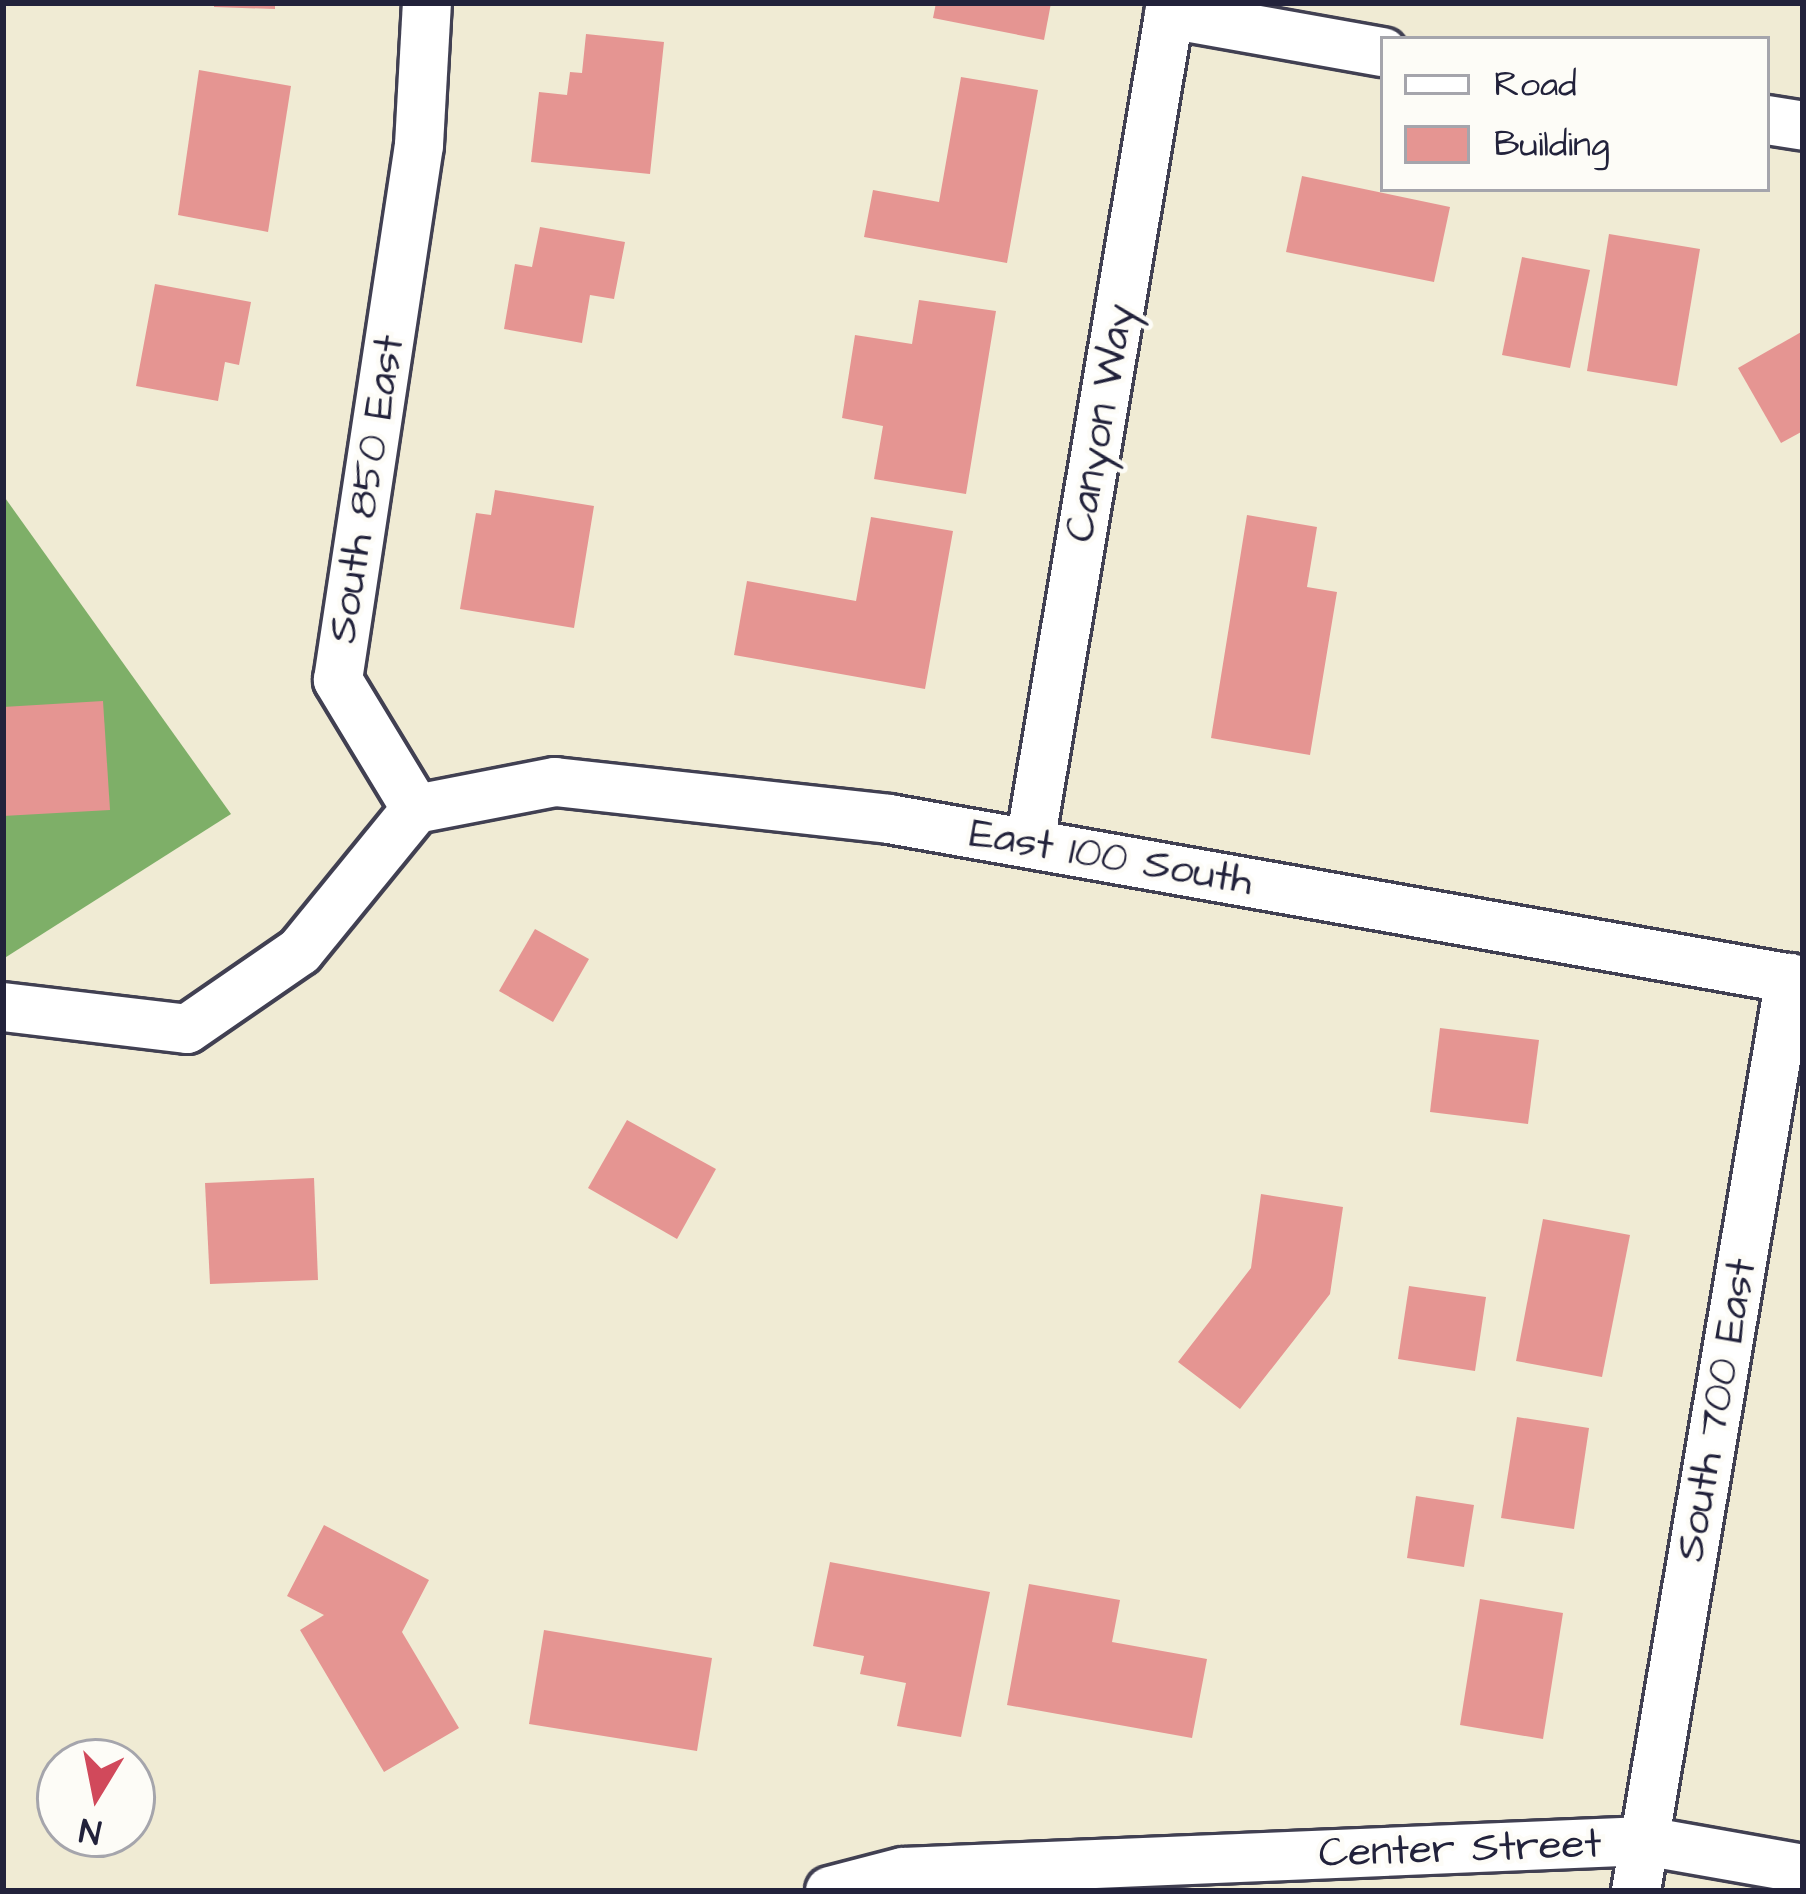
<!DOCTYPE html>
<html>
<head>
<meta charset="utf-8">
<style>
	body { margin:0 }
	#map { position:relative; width:1806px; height:1894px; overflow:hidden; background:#f0ebd4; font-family:"Architects Daughter",sans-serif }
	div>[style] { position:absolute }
	.forest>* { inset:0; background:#7eaf68 }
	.building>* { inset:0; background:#e59592 }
	.roads { filter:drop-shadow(3px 0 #414052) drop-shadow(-3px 0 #414052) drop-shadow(0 3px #414052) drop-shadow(0 -3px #414052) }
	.minor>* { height:48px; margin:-24px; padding:0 24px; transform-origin:24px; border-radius:24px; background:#fff }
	span { translate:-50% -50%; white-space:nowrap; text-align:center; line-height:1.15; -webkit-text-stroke:9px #fdfcf7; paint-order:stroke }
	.street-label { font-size:42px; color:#22223b }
	.frame { position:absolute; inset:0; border:6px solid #22223b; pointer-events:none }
	.legend { position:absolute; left:1380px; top:36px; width:390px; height:156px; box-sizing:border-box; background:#fdfcf7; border:3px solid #a5a5ac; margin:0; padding:15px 21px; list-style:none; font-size:36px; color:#22223b }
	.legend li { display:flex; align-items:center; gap:24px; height:60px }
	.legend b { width:60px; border:3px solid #a5a5ac }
	.north { position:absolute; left:36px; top:1738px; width:120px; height:120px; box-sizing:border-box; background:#fdfcf7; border:3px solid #a5a5ac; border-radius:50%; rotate:190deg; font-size:33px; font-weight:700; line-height:48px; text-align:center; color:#22223b }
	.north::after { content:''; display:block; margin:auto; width:42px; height:54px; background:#d1495b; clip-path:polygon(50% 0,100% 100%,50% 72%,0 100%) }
</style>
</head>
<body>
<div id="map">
	<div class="forest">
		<div style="clip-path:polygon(3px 495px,231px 814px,3px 959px)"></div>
	</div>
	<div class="building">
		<div style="clip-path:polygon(214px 3px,275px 3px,275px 9px,214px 7px)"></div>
		<div style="clip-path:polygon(936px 3px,1051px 3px,1044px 40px,933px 18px)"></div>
		<div style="clip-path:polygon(586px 34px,664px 42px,650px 174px,531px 162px,539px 92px,567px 95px,570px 72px,582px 73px)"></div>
		<div style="clip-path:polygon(199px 70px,291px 86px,268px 232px,178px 215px)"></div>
		<div style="clip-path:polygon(961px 77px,1038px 90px,1007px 263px,864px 237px,873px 190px,939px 202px)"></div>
		<div style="clip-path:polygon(1302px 176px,1450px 207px,1434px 282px,1286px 252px)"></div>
		<div style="clip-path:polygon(540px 227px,625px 242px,614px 299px,590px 295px,582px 343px,504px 329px,515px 264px,532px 267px)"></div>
		<div style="clip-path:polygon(1609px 234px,1700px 249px,1677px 386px,1587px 371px)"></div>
		<div style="clip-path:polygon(1522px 257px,1590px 270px,1570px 368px,1502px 355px)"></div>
		<div style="clip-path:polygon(155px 284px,251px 302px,239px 365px,225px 362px,218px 401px,136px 386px)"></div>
		<div style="clip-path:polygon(919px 300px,996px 311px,966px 494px,874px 479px,883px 426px,842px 418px,855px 335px,912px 344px)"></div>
		<div style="clip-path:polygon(1803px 331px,1803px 431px,1781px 443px,1738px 368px)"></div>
		<div style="clip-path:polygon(495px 490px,594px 506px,574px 628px,460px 609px,476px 513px,491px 515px)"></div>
		<div style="clip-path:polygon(1247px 515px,1317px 527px,1307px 587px,1337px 592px,1310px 755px,1211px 738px)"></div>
		<div style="clip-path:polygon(871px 517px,953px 531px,925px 689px,734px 655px,747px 581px,856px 601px)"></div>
		<div style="clip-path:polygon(103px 701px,110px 810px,3px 816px,3px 707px)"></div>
		<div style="clip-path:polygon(535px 929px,589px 959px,553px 1022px,499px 991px)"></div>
		<div style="clip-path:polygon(1440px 1028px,1539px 1040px,1528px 1124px,1430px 1112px)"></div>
		<div style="clip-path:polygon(627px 1120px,716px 1169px,677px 1239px,588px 1188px)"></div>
		<div style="clip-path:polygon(314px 1178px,318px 1280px,210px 1284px,205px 1183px)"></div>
		<div style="clip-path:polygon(1261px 1194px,1343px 1207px,1330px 1294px,1240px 1409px,1178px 1362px,1251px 1268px)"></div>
		<div style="clip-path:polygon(1543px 1219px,1630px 1235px,1602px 1377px,1516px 1361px)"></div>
		<div style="clip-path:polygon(1409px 1286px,1486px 1297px,1475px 1371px,1398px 1359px)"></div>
		<div style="clip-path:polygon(1517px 1417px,1589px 1428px,1574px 1529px,1501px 1518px)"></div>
		<div style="clip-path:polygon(1416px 1496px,1474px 1505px,1464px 1567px,1407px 1558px)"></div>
		<div style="clip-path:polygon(324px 1525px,429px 1580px,402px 1632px,459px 1728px,384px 1772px,300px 1630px,324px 1615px,287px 1596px)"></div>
		<div style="clip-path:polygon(830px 1562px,990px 1592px,961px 1737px,897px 1726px,906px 1683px,860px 1674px,864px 1656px,813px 1646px)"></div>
		<div style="clip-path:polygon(1029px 1584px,1120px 1600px,1112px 1642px,1207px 1659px,1192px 1738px,1007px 1705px)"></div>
		<div style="clip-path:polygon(1480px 1599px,1563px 1613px,1543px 1739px,1460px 1725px)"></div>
		<div style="clip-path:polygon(544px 1630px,712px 1658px,697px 1751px,529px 1724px)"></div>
	</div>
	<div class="roads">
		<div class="minor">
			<div style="left:1169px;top:14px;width:217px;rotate:10.1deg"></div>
			<div style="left:1767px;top:120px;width:36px;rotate:9deg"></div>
			<div style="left:416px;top:809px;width:142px;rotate:-11deg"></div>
			<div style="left:555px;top:782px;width:336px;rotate:6.3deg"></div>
			<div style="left:889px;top:819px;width:928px;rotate:10.05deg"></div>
			<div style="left:416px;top:809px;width:151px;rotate:-121.2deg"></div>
			<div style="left:338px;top:680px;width:541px;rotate:-81.39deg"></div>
			<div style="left:419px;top:145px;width:142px;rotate:-86.8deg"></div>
			<div style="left:1030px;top:843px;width:852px;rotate:-80.47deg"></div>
			<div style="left:3px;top:1007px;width:185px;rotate:6.8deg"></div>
			<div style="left:187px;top:1029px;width:137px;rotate:-34.6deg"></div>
			<div style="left:300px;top:951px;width:183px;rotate:-50.8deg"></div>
			<div style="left:830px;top:1891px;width:75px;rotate:-14.6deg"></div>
			<div style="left:903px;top:1872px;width:743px;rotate:-2.39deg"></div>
			<div style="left:1645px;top:1841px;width:160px;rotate:10deg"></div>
			<div style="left:1636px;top:1891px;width:926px;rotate:-80.43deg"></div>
		</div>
	</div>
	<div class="street-label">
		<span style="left:1101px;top:423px;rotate:-80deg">Canyon Way</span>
		<span style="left:367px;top:489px;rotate:-81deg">South 850 East</span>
		<span style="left:1111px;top:858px;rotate:10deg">East 100 South</span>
		<span style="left:1717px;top:1410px;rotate:-80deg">South 700 East</span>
		<span style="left:1460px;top:1849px;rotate:-2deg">Center Street</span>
	</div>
	<div class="frame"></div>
	<ul class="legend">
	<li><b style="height:15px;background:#fff"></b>Road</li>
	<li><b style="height:33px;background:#e59592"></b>Building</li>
	</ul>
	<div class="north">N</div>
</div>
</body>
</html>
